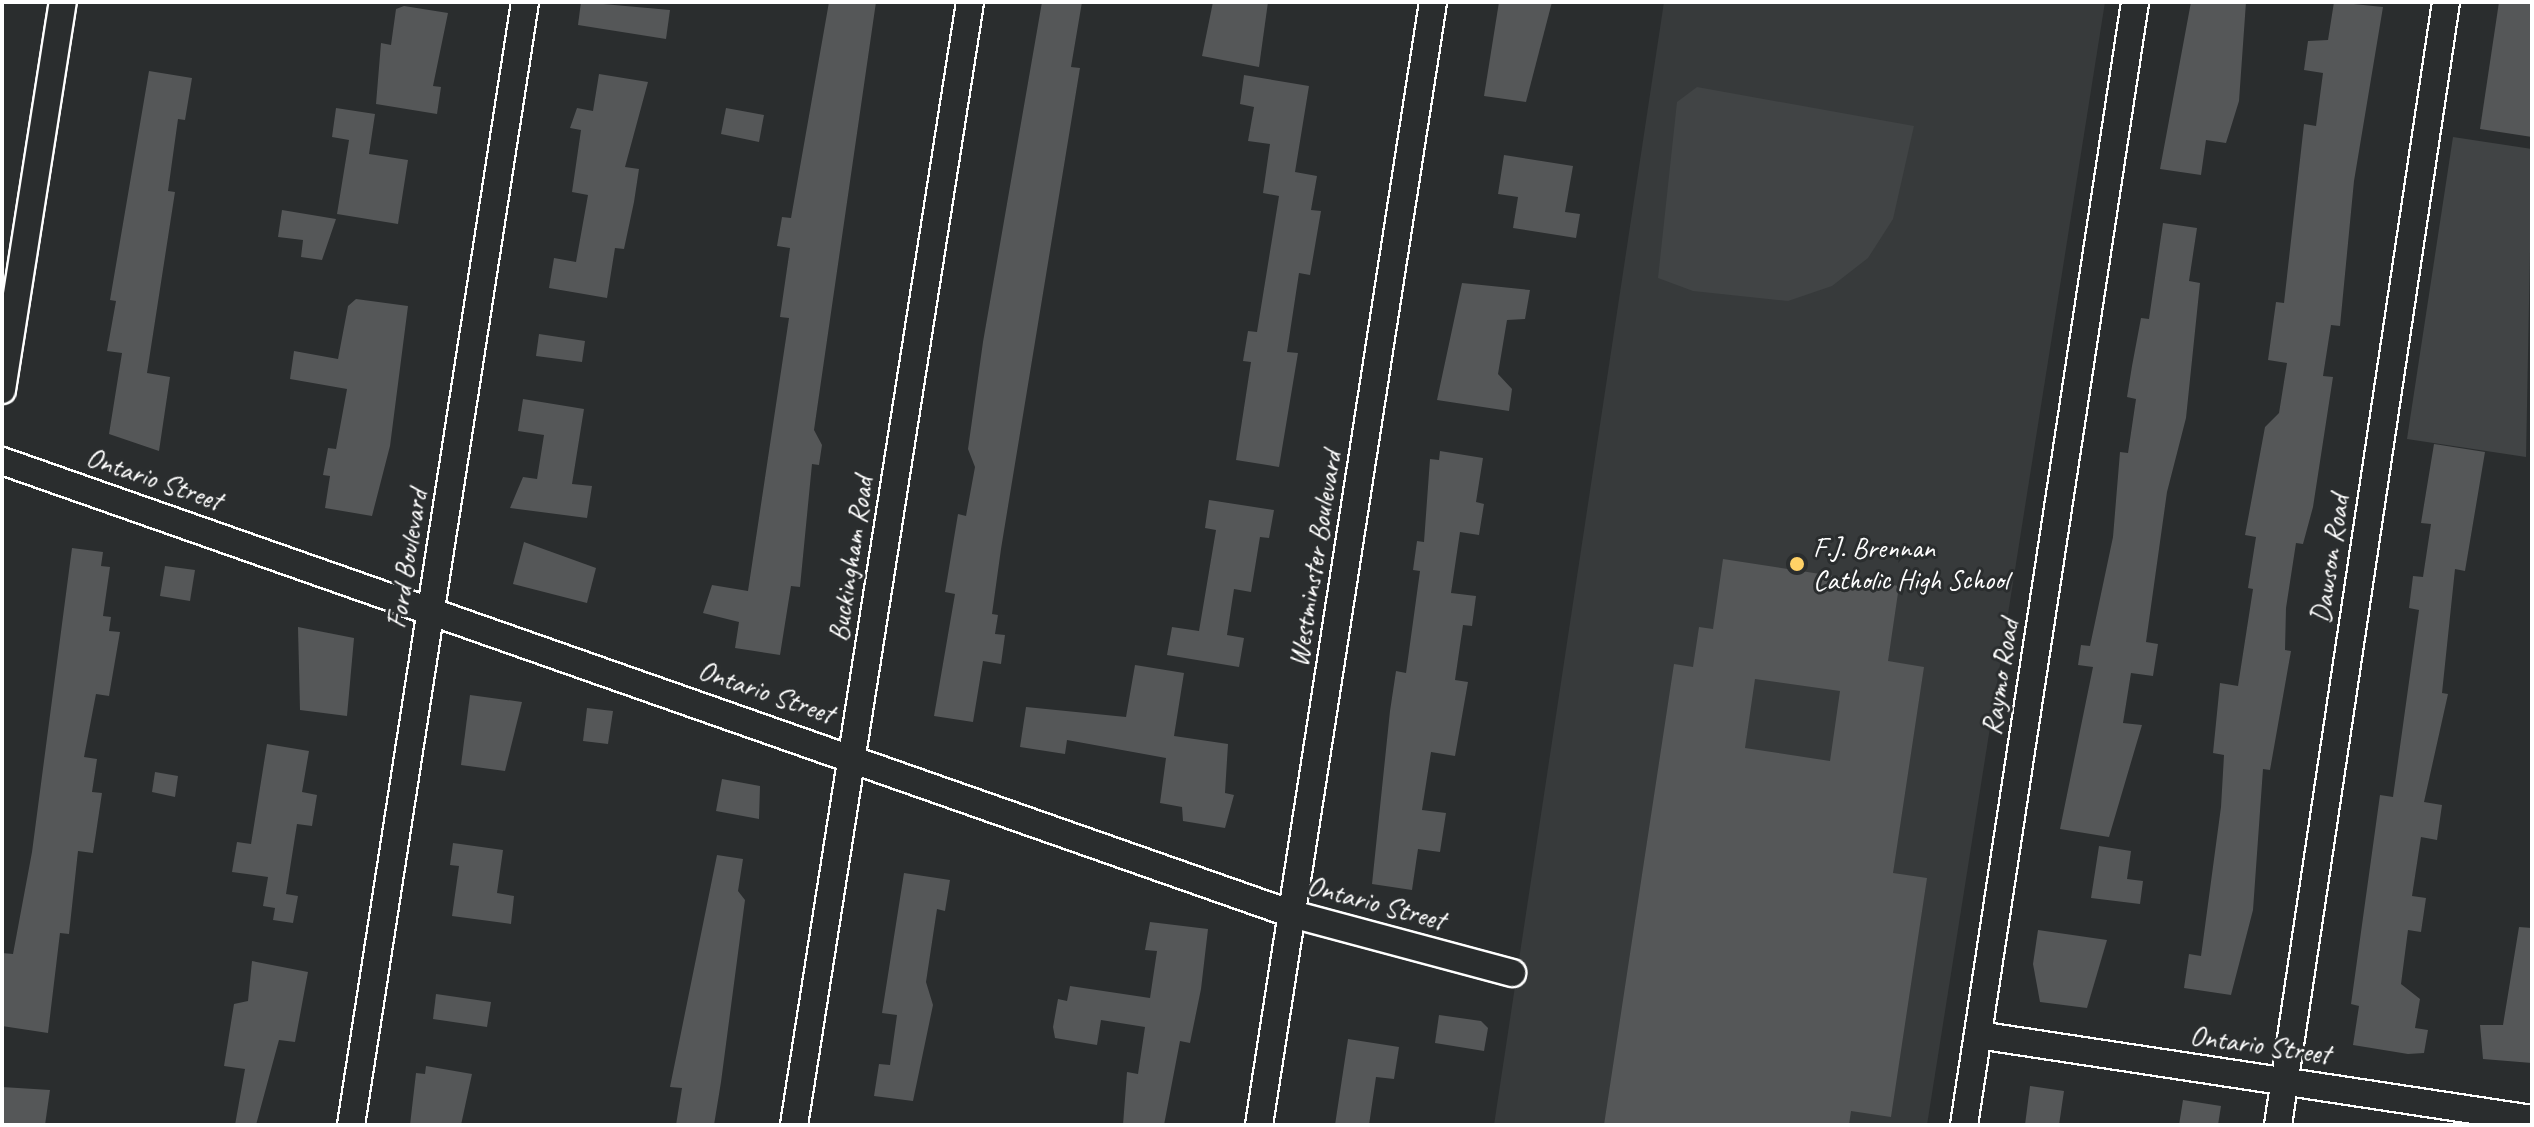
<!DOCTYPE html>
<html>
<head>
<meta charset="utf-8">
<style>
	body { margin:0 }
	#map { position:relative; width:2534px; height:1127px; overflow:hidden; background:#2a2d2e; font-family:Caveat,sans-serif }
	div>[style] { position:absolute }
	.built>* { inset:0; background:#373a3b }
	.green>* { inset:0; background:#414445 }
	.building>* { inset:0; background:#555758 }
	.roads { filter:drop-shadow(2px 0 #fff) drop-shadow(-2px 0 #fff) drop-shadow(0 2px #fff) drop-shadow(0 -2px #fff) }
	.minor>* { height:26px; margin:-13px; padding:0 13px; transform-origin:13px; border-radius:13px; background:#2a2d2e }
	.dots>* { width:22px; height:22px; translate:-50% -50%; box-sizing:border-box; border:4px solid #2a2d2e; border-radius:50% }
	span { translate:-50% -50%; white-space:nowrap; text-align:center; line-height:1.15; -webkit-text-stroke:6px #2a2d2e; paint-order:stroke }
	.street-label { font-size:28px; color:#fff }
	.poi-label { font-size:28px; color:#fff }
	.left { translate:0 -50%; text-align:left }
	.frame { position:absolute; inset:0; border:4px solid #fff; pointer-events:none }
</style>
</head>
<body>
<div id="map">
	<div class="built">
		<div style="clip-path:polygon(1664px 2px,2105px 2px,1927px 1125px,1494px 1125px)"></div>
	</div>
	<div class="green">
		<div style="clip-path:polygon(1697px 87px,1914px 126px,1893px 219px,1868px 258px,1832px 286px,1788px 301px,1693px 291px,1658px 278px,1677px 102px)"></div>
		<div style="clip-path:polygon(2453px 137px,2532px 149px,2526px 457px,2407px 439px)"></div>
	</div>
	<div class="building">
		<div style="clip-path:polygon(581px 2px,670px 10px,666px 39px,578px 25px)"></div>
		<div style="clip-path:polygon(829px 2px,876px 2px,814px 430px,822px 445px,819px 465px,812px 464px,800px 587px,791px 586px,780px 655px,735px 648px,739px 622px,703px 613px,712px 585px,748px 591px,789px 318px,780px 317px,790px 248px,777px 246px,782px 217px,791px 218px)"></div>
		<div style="clip-path:polygon(1042px 2px,1082px 2px,1071px 67px,1080px 68px,1001px 549px,992px 614px,998px 615px,995px 634px,1005px 635px,1001px 664px,983px 661px,973px 722px,934px 716px,955px 594px,945px 592px,958px 514px,966px 516px,975px 467px,968px 449px,983px 342px)"></div>
		<div style="clip-path:polygon(1213px 2px,1268px 2px,1259px 67px,1202px 56px)"></div>
		<div style="clip-path:polygon(1499px 2px,1552px 2px,1526px 102px,1484px 96px)"></div>
		<div style="clip-path:polygon(2191px 2px,2246px 2px,2239px 101px,2226px 143px,2206px 140px,2201px 175px,2160px 169px)"></div>
		<div style="clip-path:polygon(2334px 2px,2383px 7px,2354px 181px,2340px 326px,2331px 325px,2323px 376px,2333px 377px,2313px 507px,2303px 544px,2296px 543px,2286px 608px,2285px 650px,2291px 651px,2270px 770px,2263px 769px,2253px 910px,2231px 995px,2184px 988px,2189px 954px,2201px 956px,2221px 807px,2224px 755px,2213px 753px,2220px 683px,2238px 686px,2253px 589px,2248px 588px,2256px 537px,2245px 535px,2265px 427px,2279px 413px,2287px 363px,2268px 360px,2276px 302px,2284px 303px,2304px 124px,2316px 126px,2323px 73px,2304px 70px,2308px 41px,2328px 40px)"></div>
		<div style="clip-path:polygon(2499px 2px,2532px 2px,2532px 137px,2480px 129px)"></div>
		<div style="clip-path:polygon(404px 6px,448px 13px,433px 86px,441px 87px,437px 114px,376px 104px,381px 43px,391px 45px,396px 9px)"></div>
		<div style="clip-path:polygon(149px 71px,192px 78px,185px 120px,178px 119px,168px 191px,175px 192px,147px 373px,170px 377px,159px 451px,109px 434px,122px 353px,107px 351px,116px 301px,110px 300px)"></div>
		<div style="clip-path:polygon(599px 74px,648px 82px,625px 167px,639px 169px,634px 202px,624px 249px,615px 248px,607px 298px,549px 288px,554px 258px,576px 262px,588px 195px,572px 192px,581px 130px,570px 128px,577px 108px,593px 111px)"></div>
		<div style="clip-path:polygon(1244px 75px,1309px 86px,1295px 172px,1317px 176px,1311px 210px,1321px 211px,1310px 275px,1299px 273px,1287px 352px,1298px 353px,1279px 467px,1236px 460px,1251px 362px,1243px 361px,1248px 331px,1257px 332px,1279px 196px,1263px 193px,1270px 144px,1248px 141px,1254px 107px,1240px 104px)"></div>
		<div style="clip-path:polygon(336px 108px,375px 114px,369px 154px,408px 160px,398px 224px,337px 214px,349px 140px,332px 137px)"></div>
		<div style="clip-path:polygon(726px 108px,764px 115px,759px 142px,721px 134px)"></div>
		<div style="clip-path:polygon(1504px 155px,1573px 166px,1565px 212px,1580px 214px,1576px 238px,1513px 228px,1518px 197px,1498px 194px)"></div>
		<div style="clip-path:polygon(282px 210px,336px 219px,322px 260px,301px 257px,303px 240px,278px 237px)"></div>
		<div style="clip-path:polygon(2163px 223px,2197px 228px,2189px 281px,2200px 283px,2186px 418px,2167px 492px,2146px 642px,2158px 644px,2153px 676px,2131px 673px,2123px 723px,2142px 725px,2109px 837px,2060px 829px,2093px 667px,2078px 665px,2081px 645px,2090px 646px,2113px 537px,2120px 452px,2128px 453px,2136px 399px,2127px 397px,2132px 366px,2141px 318px,2149px 319px)"></div>
		<div style="clip-path:polygon(1462px 283px,1530px 290px,1525px 319px,1507px 320px,1498px 374px,1512px 389px,1509px 411px,1437px 400px)"></div>
		<div style="clip-path:polygon(356px 299px,408px 306px,390px 446px,372px 516px,325px 508px,330px 476px,323px 475px,328px 448px,336px 449px,347px 389px,290px 379px,294px 351px,338px 359px,348px 306px)"></div>
		<div style="clip-path:polygon(539px 334px,585px 341px,582px 362px,536px 356px)"></div>
		<div style="clip-path:polygon(523px 399px,584px 409px,572px 484px,592px 486px,587px 518px,510px 508px,523px 477px,537px 479px,544px 435px,518px 431px)"></div>
		<div style="clip-path:polygon(2434px 444px,2485px 452px,2465px 571px,2455px 569px,2442px 693px,2448px 694px,2424px 802px,2442px 805px,2437px 840px,2421px 837px,2412px 896px,2426px 898px,2421px 932px,2408px 930px,2401px 984px,2420px 999px,2415px 1028px,2428px 1030px,2424px 1053px,2408px 1054px,2353px 1045px,2359px 1006px,2351px 1004px,2380px 795px,2393px 797px,2419px 610px,2409px 608px,2413px 576px,2423px 577px,2431px 524px,2421px 523px)"></div>
		<div style="clip-path:polygon(1440px 451px,1483px 458px,1476px 502px,1484px 504px,1479px 535px,1460px 532px,1451px 593px,1476px 596px,1472px 626px,1463px 625px,1455px 680px,1468px 682px,1455px 756px,1431px 752px,1422px 810px,1446px 813px,1440px 852px,1418px 849px,1412px 890px,1372px 884px,1390px 711px,1396px 671px,1406px 673px,1420px 571px,1413px 570px,1417px 541px,1424px 542px,1430px 459px,1439px 460px)"></div>
		<div style="clip-path:polygon(1209px 500px,1274px 510px,1269px 538px,1260px 537px,1251px 592px,1234px 589px,1227px 635px,1244px 638px,1239px 667px,1167px 655px,1172px 627px,1199px 631px,1216px 530px,1205px 528px)"></div>
		<div style="clip-path:polygon(524px 542px,596px 568px,587px 603px,513px 584px)"></div>
		<div style="clip-path:polygon(72px 548px,103px 552px,101px 566px,110px 567px,103px 616px,111px 617px,109px 631px,120px 632px,109px 696px,96px 694px,84px 757px,97px 759px,92px 792px,102px 793px,93px 853px,78px 851px,69px 934px,60px 933px,48px 1033px,2px 1026px,2px 953px,13px 954px,32px 852px)"></div>
		<div style="clip-path:polygon(evenodd,1723px 559px,1899px 586px,1888px 661px,1924px 667px,1893px 873px,1927px 878px,1891px 1117px,1851px 1111px,1849px 1125px,1604px 1125px,1674px 664px,1693px 667px,1699px 627px,1713px 629px,1723px 559px,1755px 679px,1840px 691px,1830px 761px,1745px 748px,1755px 679px)"></div>
		<div style="clip-path:polygon(165px 566px,195px 570px,190px 601px,160px 596px)"></div>
		<div style="clip-path:polygon(298px 627px,354px 638px,347px 716px,300px 710px)"></div>
		<div style="clip-path:polygon(1135px 665px,1184px 673px,1174px 736px,1228px 744px,1225px 793px,1234px 795px,1225px 828px,1183px 821px,1182px 807px,1160px 803px,1166px 758px,1067px 740px,1065px 754px,1020px 747px,1026px 707px,1126px 717px)"></div>
		<div style="clip-path:polygon(470px 695px,522px 702px,505px 771px,461px 765px)"></div>
		<div style="clip-path:polygon(587px 708px,613px 711px,608px 744px,583px 741px)"></div>
		<div style="clip-path:polygon(267px 744px,309px 751px,302px 792px,317px 795px,312px 826px,297px 824px,286px 894px,298px 896px,293px 923px,273px 920px,275px 908px,263px 906px,268px 877px,232px 872px,237px 842px,251px 844px)"></div>
		<div style="clip-path:polygon(155px 772px,178px 776px,175px 797px,152px 792px)"></div>
		<div style="clip-path:polygon(722px 779px,760px 786px,759px 819px,716px 811px)"></div>
		<div style="clip-path:polygon(453px 843px,503px 850px,497px 893px,514px 896px,511px 924px,452px 916px,459px 866px,450px 865px)"></div>
		<div style="clip-path:polygon(2099px 846px,2131px 851px,2127px 879px,2143px 881px,2140px 904px,2091px 898px)"></div>
		<div style="clip-path:polygon(717px 855px,743px 859px,738px 891px,745px 900px,721px 1082px,714px 1125px,676px 1125px,682px 1088px,670px 1087px)"></div>
		<div style="clip-path:polygon(904px 873px,950px 880px,945px 911px,937px 909px,926px 982px,933px 1005px,913px 1101px,874px 1096px,879px 1064px,890px 1065px,897px 1015px,882px 1013px)"></div>
		<div style="clip-path:polygon(1150px 922px,1208px 929px,1201px 989px,1190px 1043px,1180px 1041px,1164px 1125px,1123px 1125px,1127px 1072px,1138px 1074px,1145px 1027px,1101px 1020px,1097px 1045px,1055px 1038px,1053px 1027px,1058px 999px,1067px 1001px,1070px 986px,1150px 998px,1157px 951px,1145px 950px)"></div>
		<div style="clip-path:polygon(2519px 927px,2532px 928px,2532px 1063px,2483px 1059px,2480px 1025px,2503px 1025px)"></div>
		<div style="clip-path:polygon(2038px 930px,2107px 940px,2087px 1008px,2040px 1002px,2033px 964px)"></div>
		<div style="clip-path:polygon(252px 961px,308px 972px,295px 1042px,279px 1040px,256px 1125px,235px 1125px,245px 1069px,224px 1066px,234px 1004px,248px 1001px)"></div>
		<div style="clip-path:polygon(436px 994px,491px 1002px,487px 1027px,433px 1019px)"></div>
		<div style="clip-path:polygon(1439px 1015px,1481px 1021px,1488px 1028px,1484px 1051px,1435px 1043px)"></div>
		<div style="clip-path:polygon(1348px 1039px,1399px 1047px,1394px 1079px,1376px 1077px,1369px 1125px,1335px 1125px)"></div>
		<div style="clip-path:polygon(426px 1066px,472px 1074px,461px 1125px,410px 1125px,416px 1073px,425px 1074px)"></div>
		<div style="clip-path:polygon(2030px 1086px,2064px 1091px,2059px 1125px,2025px 1125px)"></div>
		<div style="clip-path:polygon(2px 1087px,50px 1090px,45px 1125px,2px 1125px)"></div>
		<div style="clip-path:polygon(2183px 1100px,2221px 1106px,2218px 1125px,2179px 1125px)"></div>
	</div>
	<div class="roads">
		<div class="minor">
			<div style="left:2px;top:390px;width:393px;rotate:-81.1deg"></div>
			<div style="left:2px;top:461px;width:1367px;rotate:19.35deg"></div>
			<div style="left:1292px;top:914px;width:228px;rotate:15deg"></div>
			<div style="left:1978px;top:1035px;width:560px;rotate:8.62deg"></div>
			<div style="left:351px;top:1125px;width:1136px;rotate:-81.19deg"></div>
			<div style="left:794px;top:1125px;width:1137px;rotate:-81.09deg"></div>
			<div style="left:1259px;top:1125px;width:1136px;rotate:-81.19deg"></div>
			<div style="left:1964px;top:1125px;width:1136px;rotate:-81.34deg"></div>
			<div style="left:2278px;top:1125px;width:1135px;rotate:-81.49deg"></div>
		</div>
	</div>
	<div class="dots">
		<div style="left:1797px;top:564px;background:#ffd166"></div>
	</div>
	<div class="street-label">
		<span style="left:154px;top:479px;rotate:19deg">Ontario Street</span>
		<span style="left:407px;top:559px;rotate:-81deg">Ford Boulevard</span>
		<span style="left:851px;top:559px;rotate:-81deg">Buckingham Road</span>
		<span style="left:1315px;top:559px;rotate:-81deg">Westminster Boulevard</span>
		<span style="left:2330px;top:559px;rotate:-81deg">Dawson Road</span>
		<span style="left:2000px;top:677px;rotate:-81deg">Raymo Road</span>
		<span style="left:766px;top:692px;rotate:19deg">Ontario Street</span>
		<span style="left:1376px;top:903px;rotate:15deg">Ontario Street</span>
		<span style="left:2260px;top:1045px;rotate:8deg">Ontario Street</span>
	</div>
	<div class="poi-label">
		<span class="left" style="left:1813px;top:564px">F.J. Brennan<br>Catholic High School</span>
	</div>
	<div class="frame"></div>
</div>
</body>
</html>
